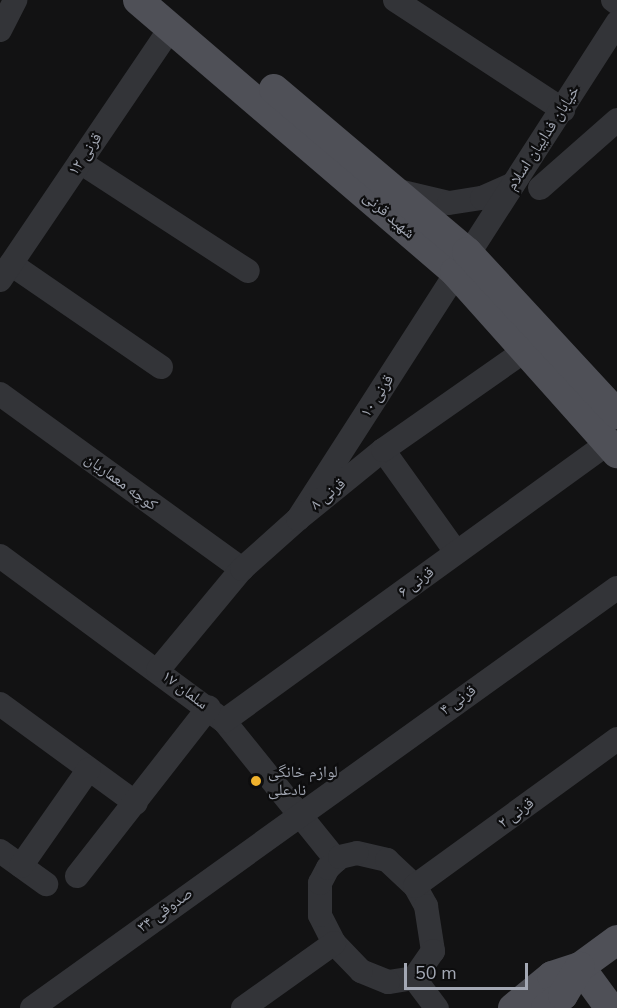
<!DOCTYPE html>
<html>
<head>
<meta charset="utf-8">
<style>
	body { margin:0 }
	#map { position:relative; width:617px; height:1008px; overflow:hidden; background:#121213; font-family:"Nunito Sans","Noto Naskh Arabic",sans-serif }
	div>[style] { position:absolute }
	.minor>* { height:24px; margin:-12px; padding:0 12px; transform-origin:12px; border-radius:12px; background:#333438 }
	.major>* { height:30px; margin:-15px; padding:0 15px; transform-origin:15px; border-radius:15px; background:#4f5057 }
	.dots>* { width:16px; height:16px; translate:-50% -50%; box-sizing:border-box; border:3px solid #0d0d0e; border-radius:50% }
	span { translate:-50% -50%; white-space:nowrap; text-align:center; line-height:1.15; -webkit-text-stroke:4.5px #0d0d0e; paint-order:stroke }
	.street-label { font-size:16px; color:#a3a8b4 }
	.poi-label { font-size:16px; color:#a3a8b4 }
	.left { translate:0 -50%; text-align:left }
	.scale { position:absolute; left:404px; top:963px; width:124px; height:27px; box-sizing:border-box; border:3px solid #a3a8b4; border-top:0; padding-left:8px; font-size:18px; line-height:21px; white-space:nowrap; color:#a3a8b4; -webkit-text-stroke:4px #0d0d0e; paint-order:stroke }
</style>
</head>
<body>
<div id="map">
	<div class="minor">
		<div style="left:395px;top:0;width:201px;rotate:33.2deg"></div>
		<div style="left:613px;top:0;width:5px;rotate:37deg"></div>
		<div style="left:0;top:30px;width:34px;rotate:-63deg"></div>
		<div style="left:80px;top:162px;width:200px;rotate:33deg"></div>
		<div style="left:540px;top:188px;width:103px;rotate:-41.4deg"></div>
		<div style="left:398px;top:191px;width:52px;rotate:13.2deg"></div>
		<div style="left:449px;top:203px;width:33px;rotate:-9deg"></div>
		<div style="left:482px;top:198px;width:34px;rotate:-24deg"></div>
		<div style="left:11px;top:264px;width:182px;rotate:34.5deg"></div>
		<div style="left:0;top:280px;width:305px;rotate:-55.9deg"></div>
		<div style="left:0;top:394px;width:299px;rotate:35.9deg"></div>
		<div style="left:383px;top:450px;width:125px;rotate:54.4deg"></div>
		<div style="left:298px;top:519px;width:590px;rotate:-57.25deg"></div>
		<div style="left:0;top:556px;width:278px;rotate:36.4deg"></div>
		<div style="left:224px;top:721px;width:179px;rotate:51.1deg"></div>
		<div style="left:158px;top:670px;width:131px;rotate:-50.3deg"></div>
		<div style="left:242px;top:569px;width:75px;rotate:-41.8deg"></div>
		<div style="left:298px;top:519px;width:109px;rotate:-39.1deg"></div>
		<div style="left:383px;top:450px;width:174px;rotate:-35deg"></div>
		<div style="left:0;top:704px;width:168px;rotate:36.1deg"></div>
		<div style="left:224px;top:721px;width:474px;rotate:-35.9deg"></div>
		<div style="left:0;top:851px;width:57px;rotate:35.7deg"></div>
		<div style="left:357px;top:853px;width:31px;rotate:13deg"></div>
		<div style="left:387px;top:860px;width:38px;rotate:43deg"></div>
		<div style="left:415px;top:886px;width:23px;rotate:61deg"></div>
		<div style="left:426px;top:906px;width:46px;rotate:81.2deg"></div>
		<div style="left:433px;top:951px;width:33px;rotate:125deg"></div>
		<div style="left:414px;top:978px;width:26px;rotate:171deg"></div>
		<div style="left:388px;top:982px;width:29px;rotate:-158deg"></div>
		<div style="left:361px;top:971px;width:39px;rotate:-134deg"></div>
		<div style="left:334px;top:943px;width:31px;rotate:-117deg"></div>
		<div style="left:320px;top:915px;width:32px;rotate:-90deg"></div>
		<div style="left:320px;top:883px;width:17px;rotate:-62deg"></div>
		<div style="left:328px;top:868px;width:16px;rotate:-43deg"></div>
		<div style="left:340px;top:857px;width:17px;rotate:-13deg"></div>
		<div style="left:21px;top:866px;width:118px;rotate:-55deg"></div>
		<div style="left:77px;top:876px;width:214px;rotate:-52deg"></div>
		<div style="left:415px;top:886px;width:250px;rotate:-36deg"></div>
		<div style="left:414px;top:978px;width:38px;rotate:53deg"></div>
		<div style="left:32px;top:1008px;width:720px;rotate:-35.68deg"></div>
		<div style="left:243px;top:1008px;width:112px;rotate:-35.5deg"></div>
	</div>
	<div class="major">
		<div style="left:138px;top:0;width:418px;rotate:40.6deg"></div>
		<div style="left:455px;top:272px;width:243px;rotate:48.2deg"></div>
		<div style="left:274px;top:89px;width:253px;rotate:40.2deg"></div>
		<div style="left:467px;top:252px;width:221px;rotate:47.2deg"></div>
		<div style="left:580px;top:967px;width:51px;rotate:53.8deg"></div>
		<div style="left:513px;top:1008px;width:50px;rotate:-39.4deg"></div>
		<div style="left:552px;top:976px;width:29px;rotate:-18deg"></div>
		<div style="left:580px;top:967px;width:46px;rotate:-36.1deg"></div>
		<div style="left:546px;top:1008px;width:21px;rotate:-37deg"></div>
		<div style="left:563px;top:995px;width:33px;rotate:-59deg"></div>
	</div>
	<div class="dots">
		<div style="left:256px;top:781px;background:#f0b22d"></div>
	</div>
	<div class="street-label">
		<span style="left:543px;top:138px;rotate:-57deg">خیابان فداییان اسلام</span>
		<span style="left:85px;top:154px;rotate:-56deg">قرنی ۱۲</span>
		<span style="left:389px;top:215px;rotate:41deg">شهید قرنی</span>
		<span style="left:377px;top:396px;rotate:-57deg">قرنی ۱۰</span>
		<span style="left:121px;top:482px;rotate:36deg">کوچه معماریان</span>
		<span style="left:328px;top:494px;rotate:-39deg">قرنی ۸</span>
		<span style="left:416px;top:582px;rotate:-36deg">قرنی ۶</span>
		<span style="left:185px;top:690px;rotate:37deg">سلمان ۱۷</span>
		<span style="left:458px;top:700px;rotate:-35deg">قرنی ۴</span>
		<span style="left:516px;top:813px;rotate:-36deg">قرنی ۲</span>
		<span style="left:165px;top:910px;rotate:-36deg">صدوقی ۳۴</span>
	</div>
	<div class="poi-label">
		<span class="left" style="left:268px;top:781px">لوازم خانگی<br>نادعلی</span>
	</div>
	<div class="scale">50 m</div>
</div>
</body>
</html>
